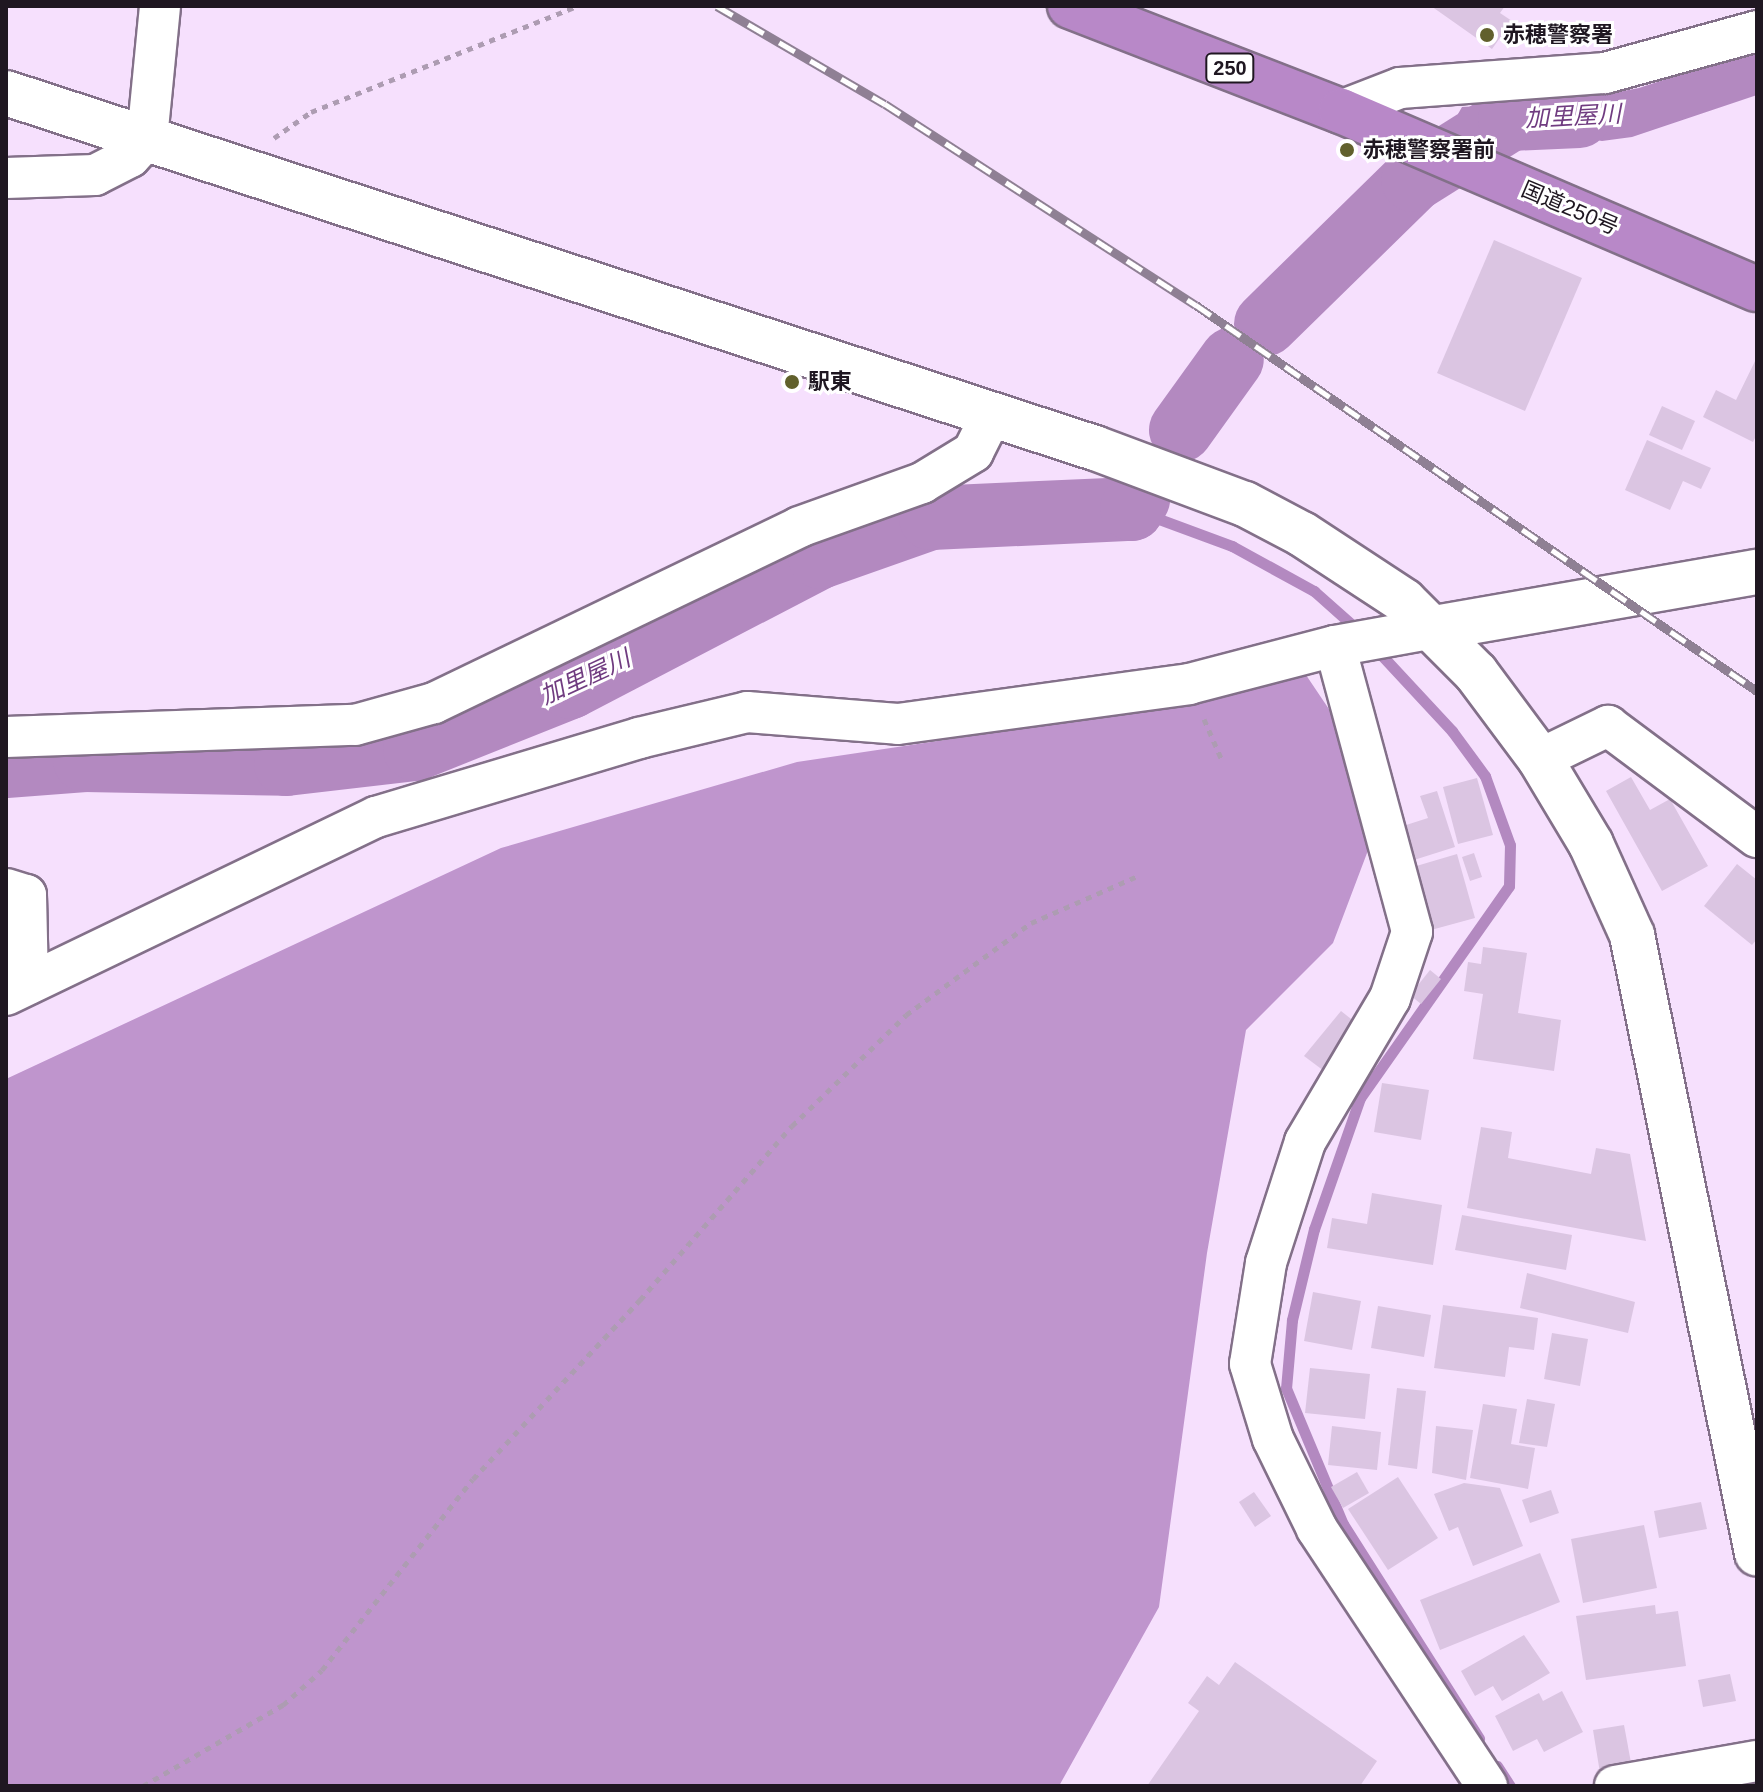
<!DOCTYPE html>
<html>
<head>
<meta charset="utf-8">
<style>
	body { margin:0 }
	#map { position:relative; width:1763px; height:1792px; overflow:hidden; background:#f6e0fd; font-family:Helvetica,"Noto Sans JP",sans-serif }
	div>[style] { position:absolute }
	.forest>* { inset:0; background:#bf95cd }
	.water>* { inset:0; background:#b389c0 }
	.stream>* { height:11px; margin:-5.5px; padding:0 5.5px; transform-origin:5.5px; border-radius:5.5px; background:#b389c0 }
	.river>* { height:64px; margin:-32px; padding:0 32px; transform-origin:32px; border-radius:32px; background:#b389c0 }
	.building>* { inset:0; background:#dbc5e2 }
	.path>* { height:5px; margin-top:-2.5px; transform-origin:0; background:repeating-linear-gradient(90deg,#ad9cb2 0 6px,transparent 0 12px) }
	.roads { filter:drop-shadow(2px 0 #837089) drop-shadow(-2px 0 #837089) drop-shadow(0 2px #837089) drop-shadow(0 -2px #837089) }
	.minor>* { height:40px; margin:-20px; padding:0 20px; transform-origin:20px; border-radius:20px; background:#fff }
	.tertiary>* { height:44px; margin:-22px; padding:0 22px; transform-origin:22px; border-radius:22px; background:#fff }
	.trunk>* { height:44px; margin:-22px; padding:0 22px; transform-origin:22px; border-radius:22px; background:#b888c8 }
	.rail>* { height:9px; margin-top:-4.5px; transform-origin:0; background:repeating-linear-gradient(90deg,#fff 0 18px,#8f8094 0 36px); box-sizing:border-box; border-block:2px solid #8f8094 }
	.dots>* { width:22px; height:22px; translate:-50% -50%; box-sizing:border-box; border:4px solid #fff; border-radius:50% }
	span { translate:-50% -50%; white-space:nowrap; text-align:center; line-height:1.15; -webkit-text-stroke:6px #fff; paint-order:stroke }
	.shield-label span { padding:2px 6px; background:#fff; border:2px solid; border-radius:6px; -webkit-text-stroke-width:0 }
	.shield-label { font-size:20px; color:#1f1721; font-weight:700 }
	.poi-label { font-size:22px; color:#1f1721; font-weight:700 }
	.left { translate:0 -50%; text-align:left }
	.street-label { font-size:22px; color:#1f1721 }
	.water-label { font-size:24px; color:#703c80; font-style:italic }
	.frame { position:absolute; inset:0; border:8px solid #1f1721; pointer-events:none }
</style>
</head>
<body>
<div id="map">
	<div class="forest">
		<div style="clip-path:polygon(1304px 672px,1345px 733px,1378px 824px,1333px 943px,1246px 1030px,1207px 1253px,1159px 1607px,1059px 1786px,6px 1786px,6px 1079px,501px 848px,797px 762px,1099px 717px)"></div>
	</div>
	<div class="water">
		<div style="clip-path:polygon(1757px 49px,1757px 95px,1632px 137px,1602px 141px,1548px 132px,1522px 139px,1458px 114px,1462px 107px,1570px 101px,1639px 88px)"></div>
	</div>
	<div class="stream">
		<div style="left:1132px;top:509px;width:107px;rotate:20.3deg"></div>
		<div style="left:1232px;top:546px;width:94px;rotate:28.8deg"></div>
		<div style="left:1314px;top:591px;width:60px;rotate:41.6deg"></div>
		<div style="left:1374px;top:647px;width:115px;rotate:47.1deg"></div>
		<div style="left:1452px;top:731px;width:56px;rotate:53.7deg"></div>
		<div style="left:1485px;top:776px;width:73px;rotate:70.1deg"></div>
		<div style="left:1510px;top:845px;width:41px;rotate:91.4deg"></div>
		<div style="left:1509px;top:886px;width:259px;rotate:125.1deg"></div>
		<div style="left:1360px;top:1098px;width:139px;rotate:109.3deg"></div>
		<div style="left:1314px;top:1229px;width:94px;rotate:103.6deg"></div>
		<div style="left:1292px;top:1320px;width:68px;rotate:95deg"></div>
		<div style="left:1286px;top:1388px;width:147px;rotate:67.3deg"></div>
		<div style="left:1343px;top:1524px;width:254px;rotate:57.6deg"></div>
		<div style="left:1497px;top:1766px;width:24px;rotate:57deg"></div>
	</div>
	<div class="river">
		<div style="left:1266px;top:324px;width:206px;rotate:-44.4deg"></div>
		<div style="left:1413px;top:180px;width:115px;rotate:-32.2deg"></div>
		<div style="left:1510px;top:119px;width:69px;rotate:-2.5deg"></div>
		<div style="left:1181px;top:430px;width:87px;rotate:-54.3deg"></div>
		<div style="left:6px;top:766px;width:79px;rotate:-4.3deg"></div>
		<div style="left:85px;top:760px;width:201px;rotate:1.1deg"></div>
		<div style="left:286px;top:764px;width:130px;rotate:-6.6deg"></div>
		<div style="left:415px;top:749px;width:167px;rotate:-21.8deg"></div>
		<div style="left:570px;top:687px;width:282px;rotate:-27.5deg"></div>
		<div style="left:820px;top:557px;width:118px;rotate:-19.4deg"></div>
		<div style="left:931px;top:518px;width:201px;rotate:-2.6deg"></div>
		<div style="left:1132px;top:509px;width:12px;rotate:-59deg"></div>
	</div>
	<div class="building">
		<div style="clip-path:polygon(1431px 6px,1505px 6px,1500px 13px,1512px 21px,1492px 49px)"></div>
		<div style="clip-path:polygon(1494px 240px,1582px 278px,1525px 411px,1437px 373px)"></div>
		<div style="clip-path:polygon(1757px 357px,1757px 434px,1753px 442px,1703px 417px,1716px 390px,1736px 400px)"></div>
		<div style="clip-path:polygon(1662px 406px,1695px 421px,1682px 450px,1649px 435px)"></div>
		<div style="clip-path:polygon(1647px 440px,1711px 468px,1701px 489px,1683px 481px,1670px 510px,1625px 490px)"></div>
		<div style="clip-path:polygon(1631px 777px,1650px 810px,1670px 799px,1708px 866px,1662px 891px,1606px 791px)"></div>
		<div style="clip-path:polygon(1477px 778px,1493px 835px,1458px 844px,1443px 787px)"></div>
		<div style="clip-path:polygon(1437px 791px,1455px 847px,1414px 860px,1403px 826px,1428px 818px,1420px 796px)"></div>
		<div style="clip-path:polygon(1474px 853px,1482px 877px,1470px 881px,1462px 857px)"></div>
		<div style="clip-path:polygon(1457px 854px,1475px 918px,1431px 930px,1413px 867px)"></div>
		<div style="clip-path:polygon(1737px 864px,1757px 880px,1757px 939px,1752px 945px,1704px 906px)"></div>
		<div style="clip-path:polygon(1483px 947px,1527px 953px,1518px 1013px,1561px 1020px,1554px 1071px,1473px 1059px,1483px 994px,1464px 991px,1468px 962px,1481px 964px)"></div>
		<div style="clip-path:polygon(1430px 970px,1441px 979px,1421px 1004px,1410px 995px)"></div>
		<div style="clip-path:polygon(1341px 1011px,1360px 1026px,1324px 1071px,1304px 1056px)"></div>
		<div style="clip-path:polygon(1382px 1083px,1429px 1090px,1421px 1140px,1374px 1132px)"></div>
		<div style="clip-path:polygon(1481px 1127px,1512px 1132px,1508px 1158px,1591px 1174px,1596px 1148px,1630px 1154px,1646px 1241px,1467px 1208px)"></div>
		<div style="clip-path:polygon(1372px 1193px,1442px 1205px,1433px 1265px,1327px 1248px,1332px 1218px,1367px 1224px)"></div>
		<div style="clip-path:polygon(1462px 1215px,1572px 1235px,1566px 1270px,1455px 1250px)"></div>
		<div style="clip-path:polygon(1527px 1273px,1635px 1302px,1628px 1333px,1520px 1308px)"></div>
		<div style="clip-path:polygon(1313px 1292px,1361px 1301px,1352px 1350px,1304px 1341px)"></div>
		<div style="clip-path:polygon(1443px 1305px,1538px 1318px,1534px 1350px,1509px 1347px,1505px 1377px,1434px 1368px)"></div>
		<div style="clip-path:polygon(1378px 1306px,1431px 1315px,1424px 1357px,1371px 1348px)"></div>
		<div style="clip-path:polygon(1552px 1333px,1588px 1339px,1580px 1386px,1544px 1379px)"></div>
		<div style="clip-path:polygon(1310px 1368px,1370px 1374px,1365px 1419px,1305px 1413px)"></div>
		<div style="clip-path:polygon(1397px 1388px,1426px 1391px,1417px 1469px,1388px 1465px)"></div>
		<div style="clip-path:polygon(1527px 1399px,1555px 1404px,1547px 1447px,1519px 1443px)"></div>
		<div style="clip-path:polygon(1483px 1404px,1517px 1409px,1511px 1444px,1535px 1448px,1528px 1489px,1470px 1478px)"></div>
		<div style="clip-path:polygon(1332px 1426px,1381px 1432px,1377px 1470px,1328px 1465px)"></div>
		<div style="clip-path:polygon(1436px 1426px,1473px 1430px,1466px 1480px,1432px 1473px)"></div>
		<div style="clip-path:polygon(1357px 1472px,1369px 1493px,1343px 1508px,1331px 1487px)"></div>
		<div style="clip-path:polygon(1398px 1477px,1438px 1538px,1388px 1570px,1348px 1509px)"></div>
		<div style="clip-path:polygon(1464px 1483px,1500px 1488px,1523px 1546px,1473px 1566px,1458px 1527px,1449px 1531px,1434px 1494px)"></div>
		<div style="clip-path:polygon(1551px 1490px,1559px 1513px,1530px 1523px,1522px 1500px)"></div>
		<div style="clip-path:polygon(1254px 1492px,1271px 1516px,1255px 1527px,1239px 1502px)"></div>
		<div style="clip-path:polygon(1701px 1502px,1707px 1529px,1659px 1538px,1654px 1511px)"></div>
		<div style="clip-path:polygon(1644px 1525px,1657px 1588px,1583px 1603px,1571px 1539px)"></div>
		<div style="clip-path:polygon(1540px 1553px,1560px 1602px,1440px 1650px,1420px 1600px)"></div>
		<div style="clip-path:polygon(1655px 1605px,1656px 1614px,1678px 1611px,1686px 1666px,1586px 1680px,1576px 1616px)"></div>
		<div style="clip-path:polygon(1524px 1635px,1550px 1673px,1502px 1701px,1493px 1686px,1475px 1696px,1461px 1671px)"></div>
		<div style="clip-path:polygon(1235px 1662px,1377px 1761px,1360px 1786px,1147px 1786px,1199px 1711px,1188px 1703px,1207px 1676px,1219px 1685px)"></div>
		<div style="clip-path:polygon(1730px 1674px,1736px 1701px,1703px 1707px,1698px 1680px)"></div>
		<div style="clip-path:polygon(1562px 1691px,1583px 1732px,1544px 1752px,1537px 1739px,1513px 1751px,1495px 1716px,1539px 1693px,1543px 1701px)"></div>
		<div style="clip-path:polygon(1624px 1725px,1632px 1768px,1600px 1773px,1593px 1730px)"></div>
	</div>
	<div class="path">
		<div style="left:274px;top:138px;width:45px;rotate:-35.1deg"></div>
		<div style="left:311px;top:112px;width:286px;rotate:-21.7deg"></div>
		<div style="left:1204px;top:719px;width:43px;rotate:66.4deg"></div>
		<div style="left:143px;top:1786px;width:162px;rotate:-30.1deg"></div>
		<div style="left:283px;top:1705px;width:52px;rotate:-41.9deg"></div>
		<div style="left:322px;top:1670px;width:243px;rotate:-51.7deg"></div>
		<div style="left:473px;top:1479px;width:245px;rotate:-47deg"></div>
		<div style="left:640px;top:1300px;width:231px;rotate:-48.9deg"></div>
		<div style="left:792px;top:1126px;width:159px;rotate:-44.2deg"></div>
		<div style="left:906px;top:1015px;width:155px;rotate:-36.4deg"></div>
		<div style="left:1031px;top:923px;width:119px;rotate:-23.8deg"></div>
	</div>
	<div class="roads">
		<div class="minor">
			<div style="left:1341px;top:111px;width:63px;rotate:-21.3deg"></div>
			<div style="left:1400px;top:88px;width:206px;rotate:-4.2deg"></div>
			<div style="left:1605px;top:73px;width:158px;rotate:-15.4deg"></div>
			<div style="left:6px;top:178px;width:89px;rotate:-1.9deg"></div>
			<div style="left:95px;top:175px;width:39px;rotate:-27deg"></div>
			<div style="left:130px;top:157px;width:25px;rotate:-47deg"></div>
			<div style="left:147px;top:139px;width:134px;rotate:-84.4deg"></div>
			<div style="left:1335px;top:646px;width:296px;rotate:74.9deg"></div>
			<div style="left:1412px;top:932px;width:70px;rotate:108.4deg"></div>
			<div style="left:1390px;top:998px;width:167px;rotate:120.6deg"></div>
			<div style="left:1305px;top:1142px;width:127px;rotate:107.9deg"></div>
			<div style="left:1266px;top:1263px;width:102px;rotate:99deg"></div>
			<div style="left:1250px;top:1364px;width:78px;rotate:73deg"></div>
			<div style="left:1273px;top:1439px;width:100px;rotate:63.9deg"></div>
			<div style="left:1317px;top:1529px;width:308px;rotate:56.5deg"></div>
			<div style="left:6px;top:737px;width:349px;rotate:-2deg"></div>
			<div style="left:355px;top:725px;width:82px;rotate:-15.6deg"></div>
			<div style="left:434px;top:703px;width:405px;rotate:-25.7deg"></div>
			<div style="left:799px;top:527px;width:131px;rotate:-19.7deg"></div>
			<div style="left:922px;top:483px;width:60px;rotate:-31.3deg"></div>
			<div style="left:973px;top:452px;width:40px;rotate:-63.4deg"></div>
			<div style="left:1540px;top:759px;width:76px;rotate:-25.9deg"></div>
			<div style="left:1608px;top:726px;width:186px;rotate:36.7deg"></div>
			<div style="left:6px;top:889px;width:21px;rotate:17deg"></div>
			<div style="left:26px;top:895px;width:89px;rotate:88.7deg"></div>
			<div style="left:6px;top:995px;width:411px;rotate:-25.7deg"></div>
			<div style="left:376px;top:817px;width:275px;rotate:-16.7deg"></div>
			<div style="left:639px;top:738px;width:111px;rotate:-13.5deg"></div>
			<div style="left:747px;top:712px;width:151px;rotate:4.5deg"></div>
			<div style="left:898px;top:724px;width:294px;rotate:-7.8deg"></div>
			<div style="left:1189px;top:684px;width:151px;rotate:-14.6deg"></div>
			<div style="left:1335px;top:646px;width:102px;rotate:-10.2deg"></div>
			<div style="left:1615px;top:1786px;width:144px;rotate:-10deg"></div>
		</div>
		<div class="tertiary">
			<div style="left:6px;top:93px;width:1145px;rotate:18.06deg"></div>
			<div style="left:1095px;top:448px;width:160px;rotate:20.5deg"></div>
			<div style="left:1245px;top:504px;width:64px;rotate:27.8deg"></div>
			<div style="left:1302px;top:534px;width:122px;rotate:33.3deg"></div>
			<div style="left:1404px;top:601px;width:102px;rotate:45deg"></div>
			<div style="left:1476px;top:673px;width:107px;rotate:53.3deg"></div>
			<div style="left:1540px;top:759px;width:99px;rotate:59deg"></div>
			<div style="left:1591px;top:844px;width:100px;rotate:65.7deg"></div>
			<div style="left:1632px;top:935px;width:631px;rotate:78.57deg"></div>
			<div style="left:1435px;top:628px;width:327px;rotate:-9.9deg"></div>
		</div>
		<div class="trunk">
			<div style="left:1070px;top:6px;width:291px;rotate:21.2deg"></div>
			<div style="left:1341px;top:111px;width:452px;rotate:23.2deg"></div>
		</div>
	</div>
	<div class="rail">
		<div style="left:717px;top:6px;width:194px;rotate:30.3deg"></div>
		<div style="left:885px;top:104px;width:370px;rotate:32.9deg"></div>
		<div style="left:1196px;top:305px;width:681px;rotate:34.53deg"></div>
	</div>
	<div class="dots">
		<div style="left:1487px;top:35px;background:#61602c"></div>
		<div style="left:1347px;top:150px;background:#61602c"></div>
		<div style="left:792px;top:382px;background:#61602c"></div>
	</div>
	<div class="shield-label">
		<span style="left:1230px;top:68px">250</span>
	</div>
	<div class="poi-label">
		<span class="left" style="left:1503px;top:35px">赤穂警察署</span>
		<span class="left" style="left:1363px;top:150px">赤穂警察署前</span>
		<span class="left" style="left:808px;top:382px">駅東</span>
	</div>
	<div class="street-label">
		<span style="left:1570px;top:208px;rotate:23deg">国道250号</span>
	</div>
	<div class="water-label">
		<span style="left:1573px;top:116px;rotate:-3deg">加里屋川</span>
		<span style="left:585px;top:677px;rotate:-25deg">加里屋川</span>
	</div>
	<div class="frame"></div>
</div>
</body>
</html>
